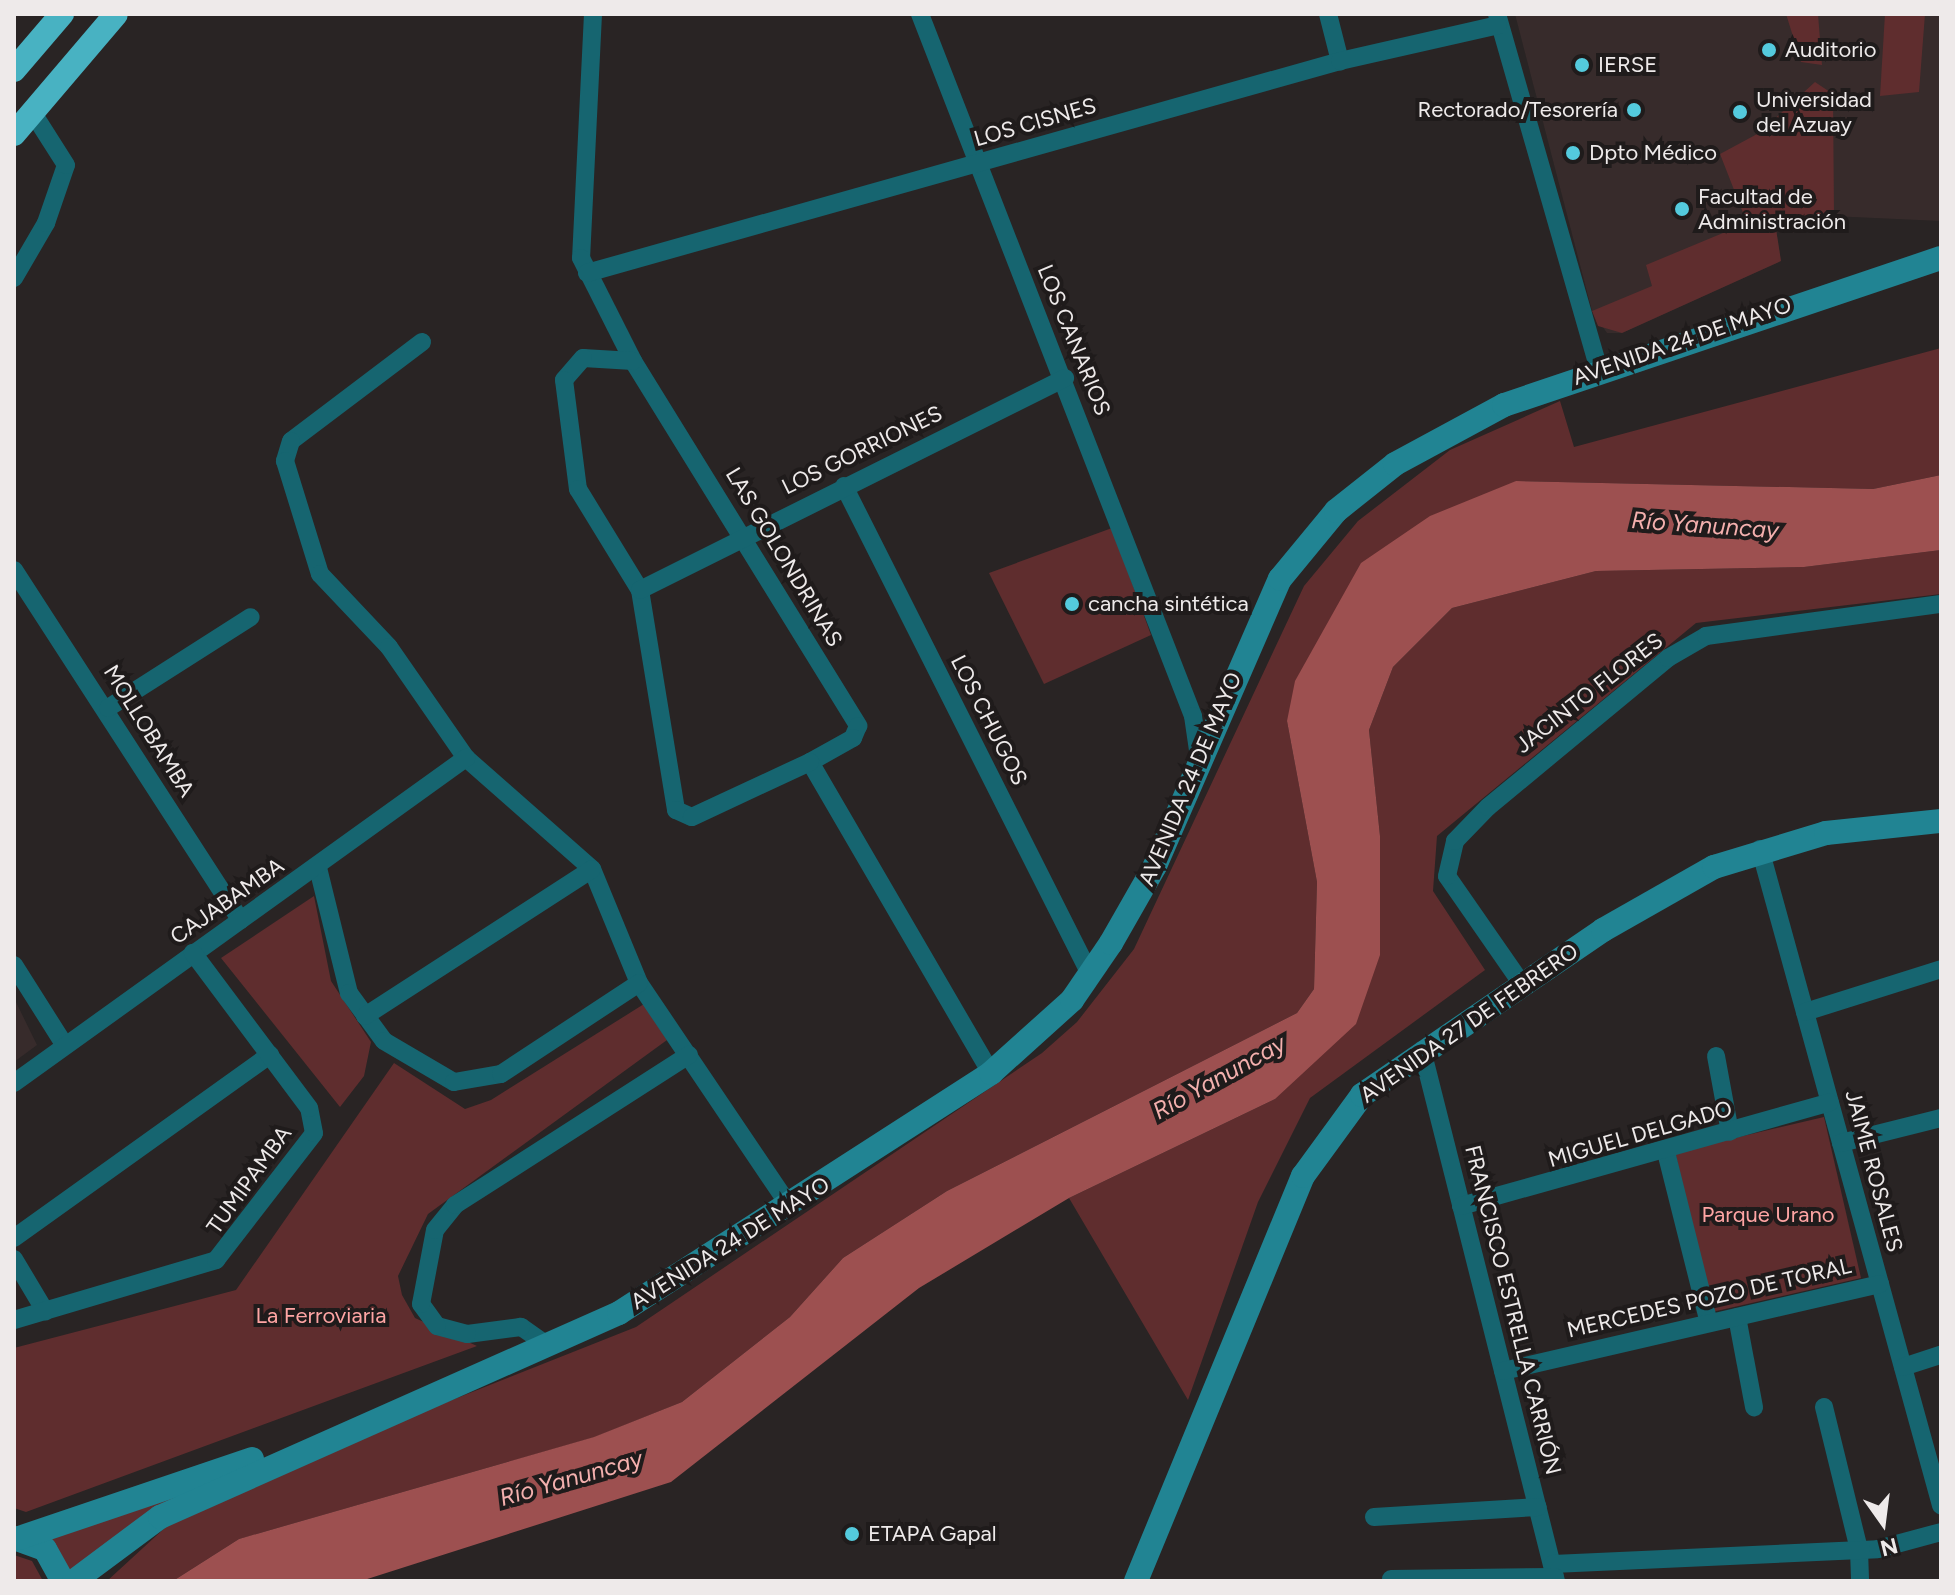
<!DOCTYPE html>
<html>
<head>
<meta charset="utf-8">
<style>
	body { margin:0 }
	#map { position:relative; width:1955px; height:1595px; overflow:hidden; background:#292424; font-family:Figtree,sans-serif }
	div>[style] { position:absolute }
	.built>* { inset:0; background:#372b2b }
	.green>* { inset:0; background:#5f2d2e }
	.water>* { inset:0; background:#9d5050 }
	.street>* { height:18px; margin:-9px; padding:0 9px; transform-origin:9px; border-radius:9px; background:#166570 }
	.secondary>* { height:24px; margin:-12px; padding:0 12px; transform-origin:12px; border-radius:12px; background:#218493 }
	.highway>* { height:24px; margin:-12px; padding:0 12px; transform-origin:12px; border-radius:12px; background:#48b2c2 }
	.dots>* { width:22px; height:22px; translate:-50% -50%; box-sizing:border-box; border:4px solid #1f1b1b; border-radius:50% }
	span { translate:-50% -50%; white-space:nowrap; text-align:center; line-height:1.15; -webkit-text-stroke:8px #1f1b1b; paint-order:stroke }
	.poi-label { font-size:22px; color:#eeeaea }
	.left { translate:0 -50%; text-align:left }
	.right { translate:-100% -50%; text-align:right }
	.street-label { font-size:22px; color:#eeeaea }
	.park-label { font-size:22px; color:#ffa5a4 }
	.water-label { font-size:24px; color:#f4b0ae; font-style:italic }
	.frame { position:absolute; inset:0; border:16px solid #eeeaea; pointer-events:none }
	.north { position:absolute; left:1843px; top:1483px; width:80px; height:80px; -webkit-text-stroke:6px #1f1b1b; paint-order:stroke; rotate:166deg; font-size:22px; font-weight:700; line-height:32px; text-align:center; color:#eeeaea }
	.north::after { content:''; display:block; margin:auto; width:28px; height:36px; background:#eeeaea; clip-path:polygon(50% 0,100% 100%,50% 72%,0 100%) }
</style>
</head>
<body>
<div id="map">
	<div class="built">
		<div style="clip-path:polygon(1515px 14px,1941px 14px,1941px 221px,1809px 215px,1776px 229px,1781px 261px,1622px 333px,1607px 333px,1592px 311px)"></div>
		<div style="clip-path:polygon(14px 998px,37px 1045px,14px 1062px)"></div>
	</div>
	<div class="green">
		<div style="clip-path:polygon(1786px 14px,1818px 14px,1822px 65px,1801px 62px)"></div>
		<div style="clip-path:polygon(1885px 14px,1925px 14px,1919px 92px,1880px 96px)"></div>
		<div style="clip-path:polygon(1815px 82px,1833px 94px,1834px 215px,1809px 215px,1776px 229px,1781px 261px,1622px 333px,1598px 326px,1592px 311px,1652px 286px,1646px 265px,1747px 223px,1720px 154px,1759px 133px)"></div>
		<div style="clip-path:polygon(1941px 348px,1941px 475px,1873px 489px,1516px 481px,1287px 721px,1317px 882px,1314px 989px,1297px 1013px,947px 1191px,843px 1258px,790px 1317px,682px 1402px,595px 1437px,239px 1539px,173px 1581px,107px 1581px,168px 1525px,341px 1444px,636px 1327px,1042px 1053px,1077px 1022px,1134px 949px,1304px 586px,1358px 521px,1450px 450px,1560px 401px,1574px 447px)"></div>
		<div style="clip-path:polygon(1112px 528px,1151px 635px,1044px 684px,989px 573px)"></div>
		<div style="clip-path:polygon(1941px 550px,1941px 594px,1696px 623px,1437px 836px,1433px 891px,1485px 970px,1310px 1098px,1258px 1202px,1188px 1400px,1069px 1198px,1275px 1099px,1380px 836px,1369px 730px,1393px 667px,1452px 608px,1596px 571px,1804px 567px)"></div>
		<div style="clip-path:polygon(314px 896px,331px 981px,371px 1042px,364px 1076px,340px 1107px,221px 958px)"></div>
		<div style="clip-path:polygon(644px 1004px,667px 1040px,428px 1214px,398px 1276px,402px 1295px,415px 1318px,477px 1346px,26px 1512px,14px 1508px,14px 1348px,236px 1290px,394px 1063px,465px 1109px,491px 1100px)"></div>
		<div style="clip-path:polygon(1824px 1117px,1861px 1278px,1712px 1312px,1675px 1152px)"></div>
		<div style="clip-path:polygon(302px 1446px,70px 1581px,47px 1544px,50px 1529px)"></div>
		<div style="clip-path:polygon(14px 1555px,32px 1561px,43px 1581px,14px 1581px)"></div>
	</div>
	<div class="water">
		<div style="clip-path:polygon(1941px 475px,1941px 550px,1804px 567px,1596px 571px,1452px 608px,1393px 667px,1369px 730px,1380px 836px,1380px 955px,1356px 1024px,1275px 1099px,1069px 1198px,919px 1288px,671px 1482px,361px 1581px,173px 1581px,239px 1539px,594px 1437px,682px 1402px,790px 1317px,843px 1258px,947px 1191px,1297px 1013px,1314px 989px,1317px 882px,1287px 721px,1295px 681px,1361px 563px,1430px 516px,1516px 481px,1873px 489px)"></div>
	</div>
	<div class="street">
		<div style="left:593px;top:14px;width:244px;rotate:92.8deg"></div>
		<div style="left:581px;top:258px;width:115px;rotate:63.2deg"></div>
		<div style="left:633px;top:361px;width:429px;rotate:58.3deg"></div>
		<div style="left:858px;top:726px;width:13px;rotate:113deg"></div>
		<div style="left:853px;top:738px;width:49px;rotate:150.8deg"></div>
		<div style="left:810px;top:762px;width:360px;rotate:59.8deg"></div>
		<div style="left:920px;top:14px;width:753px;rotate:68.75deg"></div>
		<div style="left:1193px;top:716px;width:41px;rotate:81.7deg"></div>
		<div style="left:1328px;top:14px;width:49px;rotate:75.7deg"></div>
		<div style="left:1497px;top:14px;width:369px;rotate:74deg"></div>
		<div style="left:587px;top:273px;width:782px;rotate:-15.72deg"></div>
		<div style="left:1340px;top:61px;width:162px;rotate:-12.8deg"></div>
		<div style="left:14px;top:278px;width:64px;rotate:-59.8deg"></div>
		<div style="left:46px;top:223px;width:61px;rotate:-71deg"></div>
		<div style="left:66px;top:165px;width:65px;rotate:-122.5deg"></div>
		<div style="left:422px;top:342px;width:164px;rotate:142.9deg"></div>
		<div style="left:291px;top:441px;width:21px;rotate:107deg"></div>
		<div style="left:285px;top:461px;width:118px;rotate:72.8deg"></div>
		<div style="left:320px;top:574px;width:100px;rotate:46.6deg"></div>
		<div style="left:389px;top:647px;width:135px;rotate:55.3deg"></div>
		<div style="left:466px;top:758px;width:168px;rotate:41.4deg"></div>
		<div style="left:592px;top:869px;width:123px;rotate:67.6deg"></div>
		<div style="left:639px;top:983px;width:270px;rotate:56deg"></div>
		<div style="left:633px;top:361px;width:50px;rotate:-176.6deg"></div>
		<div style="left:583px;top:358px;width:29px;rotate:131deg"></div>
		<div style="left:564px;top:380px;width:110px;rotate:82.7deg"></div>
		<div style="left:578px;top:489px;width:119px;rotate:58.5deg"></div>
		<div style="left:640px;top:590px;width:223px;rotate:80.7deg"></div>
		<div style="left:676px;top:810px;width:17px;rotate:24deg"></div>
		<div style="left:692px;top:817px;width:130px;rotate:-25deg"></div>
		<div style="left:844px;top:486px;width:549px;rotate:63.25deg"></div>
		<div style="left:14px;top:570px;width:417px;rotate:57.1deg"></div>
		<div style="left:640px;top:590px;width:475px;rotate:-26.5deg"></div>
		<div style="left:108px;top:708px;width:169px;rotate:-32.5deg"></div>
		<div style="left:1760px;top:849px;width:681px;rotate:74.58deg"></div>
		<div style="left:318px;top:868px;width:129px;rotate:76.1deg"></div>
		<div style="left:349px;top:993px;width:59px;rotate:53.9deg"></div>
		<div style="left:384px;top:1041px;width:81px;rotate:30.4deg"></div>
		<div style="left:454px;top:1082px;width:48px;rotate:-9.7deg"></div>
		<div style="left:501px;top:1074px;width:165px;rotate:-33.4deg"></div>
		<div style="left:14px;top:965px;width:93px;rotate:57.7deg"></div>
		<div style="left:1522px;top:984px;width:131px;rotate:-124.8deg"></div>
		<div style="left:1447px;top:876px;width:36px;rotate:-77deg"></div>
		<div style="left:1455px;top:841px;width:47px;rotate:-45.9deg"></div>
		<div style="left:1488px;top:807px;width:234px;rotate:-39.6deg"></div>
		<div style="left:1668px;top:658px;width:44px;rotate:-30.1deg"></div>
		<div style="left:1706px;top:636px;width:237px;rotate:-7.8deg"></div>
		<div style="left:1805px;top:1012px;width:143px;rotate:-17.5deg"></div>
		<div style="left:365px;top:1016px;width:270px;rotate:-32.9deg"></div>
		<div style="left:1422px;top:1050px;width:548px;rotate:75.84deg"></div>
		<div style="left:1716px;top:1056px;width:77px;rotate:79.6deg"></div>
		<div style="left:14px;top:1083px;width:557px;rotate:-35.72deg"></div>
		<div style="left:1841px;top:1143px;width:103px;rotate:-14deg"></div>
		<div style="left:1666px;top:1152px;width:176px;rotate:75.9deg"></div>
		<div style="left:1461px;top:1206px;width:383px;rotate:-15.7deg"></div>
		<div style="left:14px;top:1238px;width:315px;rotate:-35.6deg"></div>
		<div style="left:14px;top:1259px;width:61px;rotate:59.2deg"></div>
		<div style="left:1737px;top:1317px;width:92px;rotate:79.3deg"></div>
		<div style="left:14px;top:1320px;width:211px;rotate:-16.5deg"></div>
		<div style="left:216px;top:1260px;width:160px;rotate:-52.3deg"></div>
		<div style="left:314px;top:1133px;width:25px;rotate:-101deg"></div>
		<div style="left:309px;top:1108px;width:194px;rotate:-126.8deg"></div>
		<div style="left:547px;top:1345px;width:32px;rotate:-145deg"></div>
		<div style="left:521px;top:1327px;width:54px;rotate:172.6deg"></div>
		<div style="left:467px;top:1334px;width:31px;rotate:-165deg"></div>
		<div style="left:437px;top:1326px;width:27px;rotate:-126deg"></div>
		<div style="left:421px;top:1304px;width:75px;rotate:-79.3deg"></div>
		<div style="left:435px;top:1230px;width:32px;rotate:-51deg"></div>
		<div style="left:455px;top:1205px;width:278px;rotate:-32.7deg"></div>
		<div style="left:1903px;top:1367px;width:40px;rotate:-18deg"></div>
		<div style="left:1503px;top:1371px;width:387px;rotate:-13deg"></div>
		<div style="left:1824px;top:1407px;width:147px;rotate:76.2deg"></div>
		<div style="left:1859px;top:1550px;width:31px;rotate:88deg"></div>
		<div style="left:1374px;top:1517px;width:164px;rotate:-3.5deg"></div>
		<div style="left:1553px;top:1564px;width:325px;rotate:-2.6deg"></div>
		<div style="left:1878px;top:1549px;width:65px;rotate:-15.1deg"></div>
		<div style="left:1391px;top:1579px;width:164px;rotate:-0.7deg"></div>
	</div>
	<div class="secondary">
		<div style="left:14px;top:1538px;width:33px;rotate:20deg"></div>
		<div style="left:45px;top:1549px;width:37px;rotate:61deg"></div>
		<div style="left:19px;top:1538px;width:246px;rotate:-18.7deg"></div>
		<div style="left:74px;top:1581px;width:107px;rotate:-36.7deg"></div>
		<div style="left:160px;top:1517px;width:502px;rotate:-23.96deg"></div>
		<div style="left:619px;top:1313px;width:443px;rotate:-32.8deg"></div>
		<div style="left:991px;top:1073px;width:109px;rotate:-42deg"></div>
		<div style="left:1072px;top:1000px;width:69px;rotate:-55.6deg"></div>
		<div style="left:1111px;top:943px;width:89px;rotate:-60.3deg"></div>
		<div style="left:1155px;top:866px;width:313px;rotate:-66.5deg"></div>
		<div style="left:1280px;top:579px;width:88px;rotate:-50.5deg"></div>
		<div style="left:1336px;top:511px;width:75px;rotate:-38.5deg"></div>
		<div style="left:1395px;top:464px;width:124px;rotate:-28.4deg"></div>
		<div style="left:1504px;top:405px;width:461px;rotate:-18.6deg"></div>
		<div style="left:1136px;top:1581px;width:438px;rotate:-67.6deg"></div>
		<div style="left:1303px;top:1176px;width:100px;rotate:-53.9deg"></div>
		<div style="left:1362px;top:1095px;width:292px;rotate:-34.4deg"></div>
		<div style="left:1603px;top:930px;width:128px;rotate:-29.6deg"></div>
		<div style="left:1714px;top:867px;width:117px;rotate:-16.9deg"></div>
		<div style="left:1826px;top:833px;width:116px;rotate:-6deg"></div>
	</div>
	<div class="highway">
		<div style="left:14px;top:70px;width:74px;rotate:-49.4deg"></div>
		<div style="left:14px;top:134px;width:157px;rotate:-49.6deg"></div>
	</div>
	<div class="dots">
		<div style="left:1769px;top:50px;background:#54cadd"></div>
		<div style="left:1582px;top:65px;background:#54cadd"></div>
		<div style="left:1634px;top:110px;background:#54cadd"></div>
		<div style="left:1740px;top:112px;background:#54cadd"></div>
		<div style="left:1573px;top:153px;background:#54cadd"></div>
		<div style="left:1682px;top:209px;background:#54cadd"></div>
		<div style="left:1072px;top:604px;background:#54cadd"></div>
		<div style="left:852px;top:1534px;background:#54cadd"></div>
	</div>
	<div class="poi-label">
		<span class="left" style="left:1785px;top:50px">Auditorio</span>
		<span class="left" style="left:1598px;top:65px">IERSE</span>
		<span class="left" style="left:1756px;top:112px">Universidad<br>del Azuay</span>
		<span class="right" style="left:1618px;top:110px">Rectorado/Tesorería</span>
		<span class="left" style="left:1589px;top:153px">Dpto Médico</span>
		<span class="left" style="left:1698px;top:209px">Facultad de<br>Administración</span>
		<span class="left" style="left:1088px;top:604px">cancha sintética</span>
		<span class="left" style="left:868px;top:1534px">ETAPA Gapal</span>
	</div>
	<div class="street-label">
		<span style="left:1035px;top:122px;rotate:-16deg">LOS CISNES</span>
		<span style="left:1074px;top:340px;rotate:68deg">LOS CANARIOS</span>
		<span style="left:1682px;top:341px;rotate:-19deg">AVENIDA 24 DE MAYO</span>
		<span style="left:862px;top:450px;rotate:-26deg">LOS GORRIONES</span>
		<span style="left:784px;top:557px;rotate:59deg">LAS GOLONDRINAS</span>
		<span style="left:1589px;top:693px;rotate:-38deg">JACINTO FLORES</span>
		<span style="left:989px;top:720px;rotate:63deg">LOS CHUGOS</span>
		<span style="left:149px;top:731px;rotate:58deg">MOLLOBAMBA</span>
		<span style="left:1190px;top:779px;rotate:-67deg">AVENIDA 24 DE MAYO</span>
		<span style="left:227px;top:901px;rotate:-35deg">CAJABAMBA</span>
		<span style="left:1469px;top:1023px;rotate:-35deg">AVENIDA 27 DE FEBRERO</span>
		<span style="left:1640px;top:1134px;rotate:-16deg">MIGUEL DELGADO</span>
		<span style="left:1874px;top:1171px;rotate:75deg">JAIME ROSALES</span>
		<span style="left:249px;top:1180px;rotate:-54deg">TUMIPAMBA</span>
		<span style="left:730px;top:1243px;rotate:-32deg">AVENIDA 24 DE MAYO</span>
		<span style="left:1709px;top:1298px;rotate:-13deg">MERCEDES POZO DE TORAL</span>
		<span style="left:1513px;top:1310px;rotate:76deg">FRANCISCO ESTRELLA CARRIÓN</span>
	</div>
	<div class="park-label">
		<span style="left:1768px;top:1215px">Parque Urano</span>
		<span style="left:321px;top:1316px">La Ferroviaria</span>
	</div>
	<div class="water-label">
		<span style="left:1705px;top:525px;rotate:4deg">Río Yanuncay</span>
		<span style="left:1219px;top:1077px;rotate:-29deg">Río Yanuncay</span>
		<span style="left:571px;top:1478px;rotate:-16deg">Río Yanuncay</span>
	</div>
	<div class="frame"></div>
	<div class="north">N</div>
</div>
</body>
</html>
